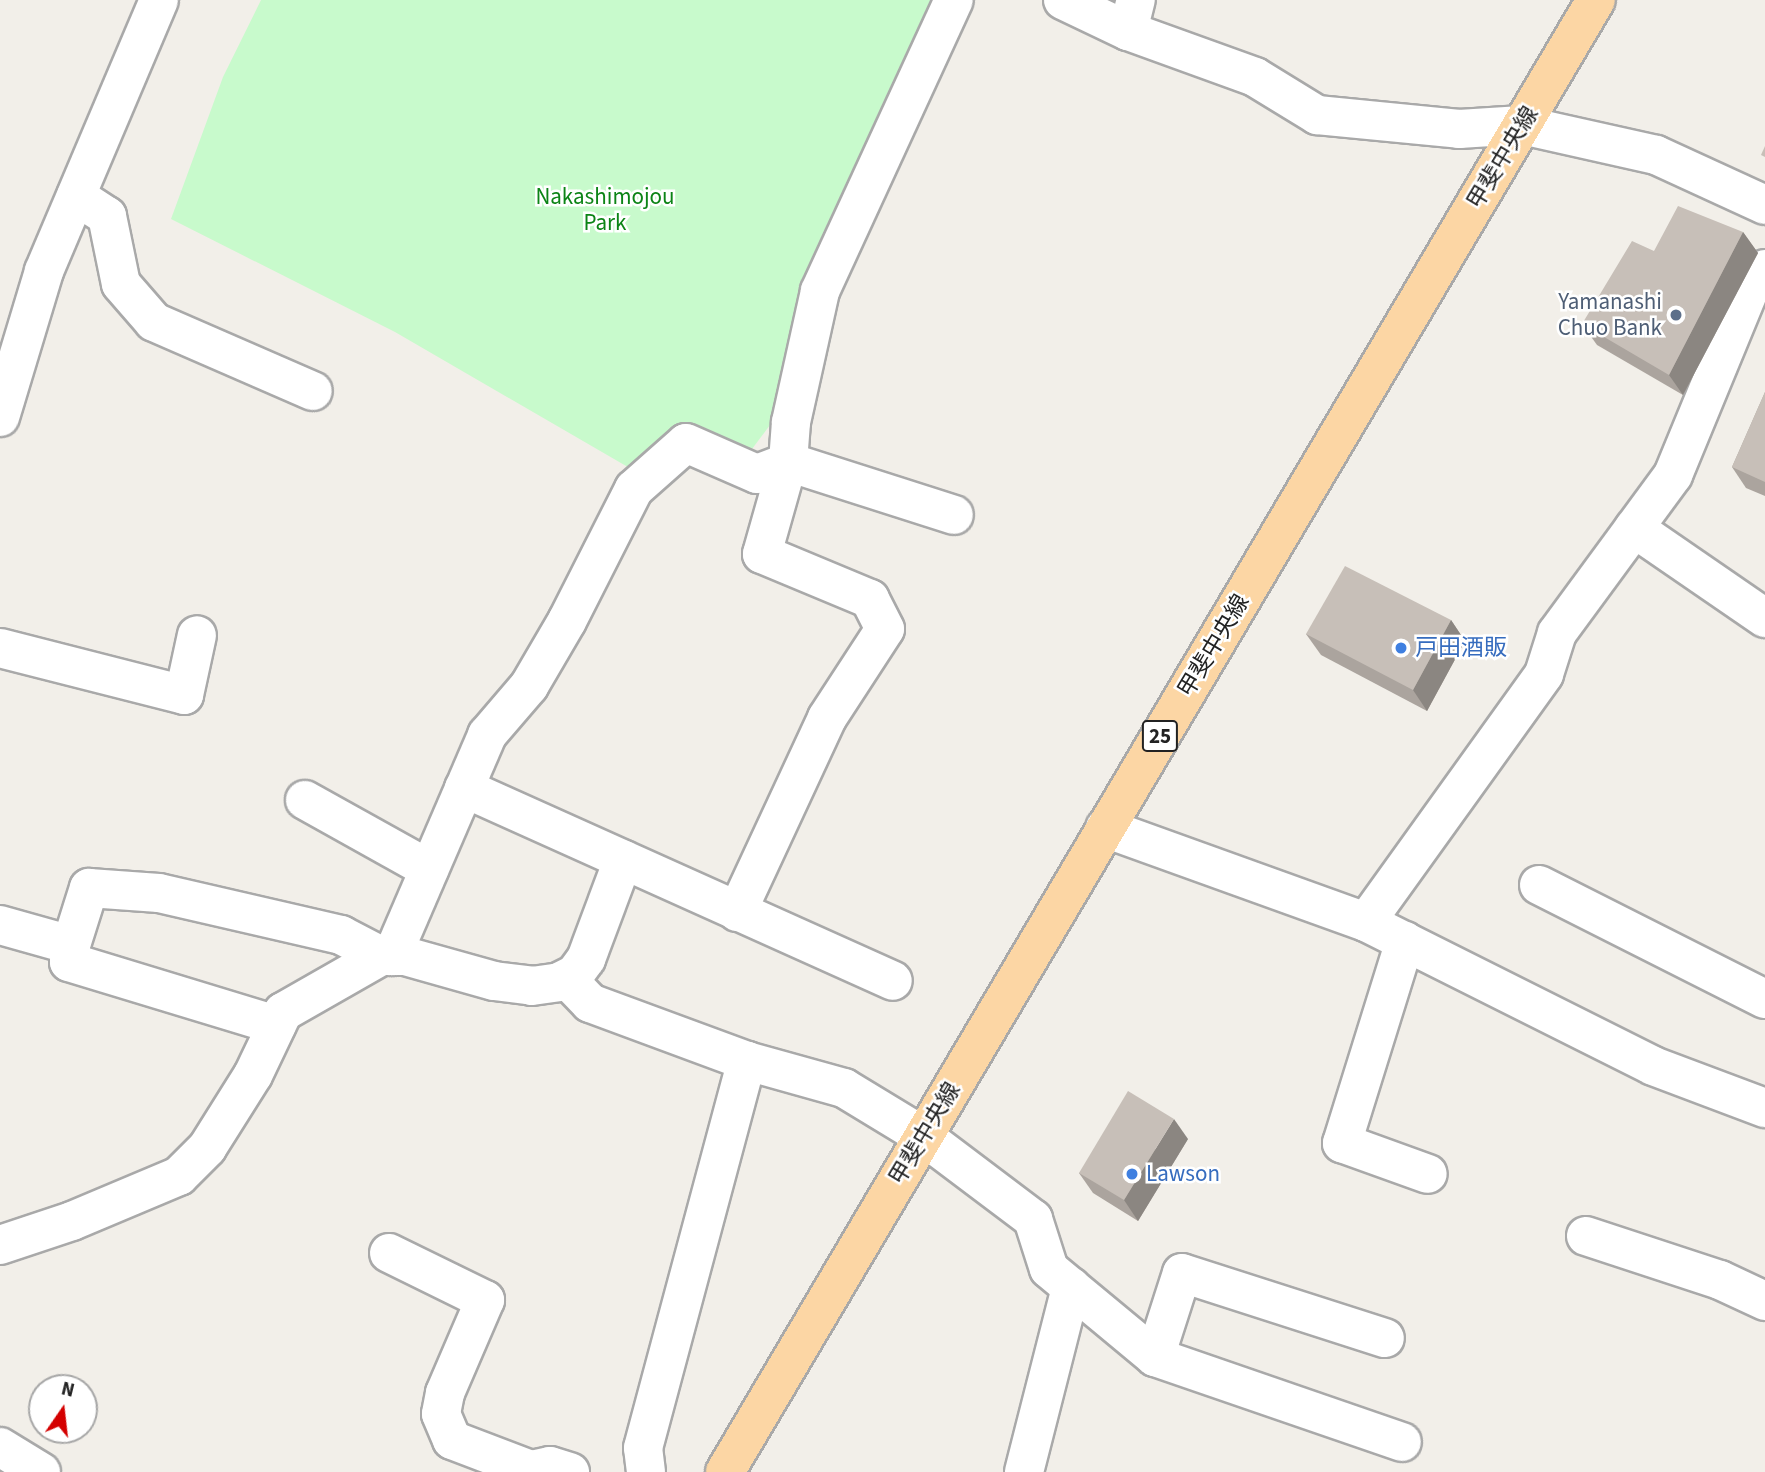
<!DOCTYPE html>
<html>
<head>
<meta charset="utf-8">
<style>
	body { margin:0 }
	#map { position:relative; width:1765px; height:1472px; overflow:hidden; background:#f2efe9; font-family:"Source Sans 3","Noto Sans JP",sans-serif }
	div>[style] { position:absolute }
	.park>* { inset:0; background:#c8facc }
	.roads { filter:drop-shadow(2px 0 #a9a9a9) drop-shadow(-2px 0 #a9a9a9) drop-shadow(0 2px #a9a9a9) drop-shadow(0 -2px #a9a9a9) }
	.minor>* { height:38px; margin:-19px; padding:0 19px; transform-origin:19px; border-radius:19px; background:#fff }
	.tertiary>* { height:38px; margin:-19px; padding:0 19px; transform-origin:19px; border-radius:19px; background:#fff }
	.primary>* { height:38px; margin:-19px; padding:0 19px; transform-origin:19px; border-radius:19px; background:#fcd6a4 }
	.wall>* { inset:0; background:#aba49e }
	.shaded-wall>* { inset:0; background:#8b8681 }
	.building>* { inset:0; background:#c7bfb8 }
	.dots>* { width:19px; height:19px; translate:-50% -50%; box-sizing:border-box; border:4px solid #fff; border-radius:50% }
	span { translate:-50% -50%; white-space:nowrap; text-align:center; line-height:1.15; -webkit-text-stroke:5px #fff; paint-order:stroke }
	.shield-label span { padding:2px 5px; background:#fff; border:2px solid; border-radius:5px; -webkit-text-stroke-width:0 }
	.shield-label { font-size:21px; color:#222; font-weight:700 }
	.street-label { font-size:23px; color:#222 }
	.park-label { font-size:23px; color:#0c8416 }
	.service-label { font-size:23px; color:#4e5e75 }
	.right { translate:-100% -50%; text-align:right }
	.shop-label { font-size:23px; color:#366cbe }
	.left { translate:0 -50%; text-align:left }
	.north { position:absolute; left:28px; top:1374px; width:70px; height:70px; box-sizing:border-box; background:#fff; border:2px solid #a7a7a7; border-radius:50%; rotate:14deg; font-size:19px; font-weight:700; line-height:28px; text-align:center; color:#222 }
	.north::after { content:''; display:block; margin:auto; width:24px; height:32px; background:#d40000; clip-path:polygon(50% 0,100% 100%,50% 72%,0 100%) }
</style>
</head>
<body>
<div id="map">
	<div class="park">
		<div style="clip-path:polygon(261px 0,939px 0,801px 290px,770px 425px,749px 453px,681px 423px,633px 470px,395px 332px,171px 219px,223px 77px)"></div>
	</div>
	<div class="roads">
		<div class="minor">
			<div style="left:1063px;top:0;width:72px;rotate:25.5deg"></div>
			<div style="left:1128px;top:31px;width:135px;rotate:19.9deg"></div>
			<div style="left:1255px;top:77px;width:73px;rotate:31.5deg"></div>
			<div style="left:1317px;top:115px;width:143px;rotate:5.6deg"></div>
			<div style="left:1459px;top:129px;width:63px;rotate:-3.6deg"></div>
			<div style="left:1522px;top:125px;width:137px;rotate:12.6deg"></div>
			<div style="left:1656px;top:155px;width:120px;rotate:24.6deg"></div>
			<div style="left:1128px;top:31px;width:32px;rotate:-76deg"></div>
			<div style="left:76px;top:196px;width:37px;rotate:33deg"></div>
			<div style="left:107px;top:216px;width:69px;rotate:78.4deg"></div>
			<div style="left:121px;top:284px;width:50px;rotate:49deg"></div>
			<div style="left:154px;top:322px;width:173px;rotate:23.5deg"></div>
			<div style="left:1634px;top:528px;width:159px;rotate:34.5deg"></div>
			<div style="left:0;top:648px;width:190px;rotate:14.3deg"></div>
			<div style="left:184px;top:695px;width:61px;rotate:-77.8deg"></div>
			<div style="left:464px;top:788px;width:470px;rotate:24.2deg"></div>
			<div style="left:305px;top:800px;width:142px;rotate:29.1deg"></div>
			<div style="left:1105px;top:828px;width:277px;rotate:19.8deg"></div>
			<div style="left:1366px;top:922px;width:321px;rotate:26.6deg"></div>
			<div style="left:1653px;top:1066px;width:120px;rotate:20.6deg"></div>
			<div style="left:1539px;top:885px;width:253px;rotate:26.8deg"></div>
			<div style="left:737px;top:912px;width:214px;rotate:-65.1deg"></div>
			<div style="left:827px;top:718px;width:106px;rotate:-56.9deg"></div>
			<div style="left:885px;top:629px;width:34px;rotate:-117deg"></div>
			<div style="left:870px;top:599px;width:117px;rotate:-157.4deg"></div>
			<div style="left:762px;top:554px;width:96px;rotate:-74.2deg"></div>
			<div style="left:788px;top:462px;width:40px;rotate:-85.7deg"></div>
			<div style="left:791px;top:422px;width:134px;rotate:-77.5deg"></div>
			<div style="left:820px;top:291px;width:320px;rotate:-65.3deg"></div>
			<div style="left:1366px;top:922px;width:305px;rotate:-54.3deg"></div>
			<div style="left:1544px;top:674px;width:43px;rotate:-72.4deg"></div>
			<div style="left:1557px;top:633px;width:196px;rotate:-53.7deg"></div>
			<div style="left:1673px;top:475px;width:215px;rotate:-67.6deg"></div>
			<div style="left:1755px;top:276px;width:12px;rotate:-35deg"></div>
			<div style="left:0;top:925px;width:74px;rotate:15.7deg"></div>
			<div style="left:71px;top:945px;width:17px;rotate:97deg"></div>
			<div style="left:69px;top:962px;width:217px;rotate:16.9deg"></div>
			<div style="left:1405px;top:941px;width:212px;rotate:107.3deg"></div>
			<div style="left:1342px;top:1143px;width:91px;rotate:19.8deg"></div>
			<div style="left:71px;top:945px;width:60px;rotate:-72.5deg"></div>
			<div style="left:89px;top:888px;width:70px;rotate:4.1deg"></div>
			<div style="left:159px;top:893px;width:187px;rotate:13deg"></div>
			<div style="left:341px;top:935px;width:45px;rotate:27.7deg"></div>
			<div style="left:392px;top:956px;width:241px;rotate:-66.7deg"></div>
			<div style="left:487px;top:735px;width:65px;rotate:-49.4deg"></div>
			<div style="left:529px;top:686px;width:75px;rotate:-59.7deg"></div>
			<div style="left:567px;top:621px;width:148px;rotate:-63.1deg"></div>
			<div style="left:634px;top:489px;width:69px;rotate:-41.5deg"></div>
			<div style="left:686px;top:443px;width:77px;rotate:23.6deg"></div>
			<div style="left:757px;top:474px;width:33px;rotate:-21deg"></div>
			<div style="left:788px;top:462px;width:174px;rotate:17.7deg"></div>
			<div style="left:567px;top:979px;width:33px;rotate:46deg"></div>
			<div style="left:590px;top:1003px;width:167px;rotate:20.3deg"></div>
			<div style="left:747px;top:1061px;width:101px;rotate:15.6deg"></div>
			<div style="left:844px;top:1088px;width:92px;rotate:31.3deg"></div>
			<div style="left:923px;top:1136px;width:138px;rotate:37deg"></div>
			<div style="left:1033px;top:1219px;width:52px;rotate:72.3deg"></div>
			<div style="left:1049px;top:1269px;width:138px;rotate:39.7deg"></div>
			<div style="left:1155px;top:1357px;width:261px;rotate:19deg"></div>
			<div style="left:1586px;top:1236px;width:141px;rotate:18.2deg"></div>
			<div style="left:1720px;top:1280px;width:50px;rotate:25deg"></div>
			<div style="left:0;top:1245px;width:76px;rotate:-18.4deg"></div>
			<div style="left:72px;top:1221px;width:116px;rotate:-22.8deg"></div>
			<div style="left:179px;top:1176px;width:40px;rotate:-45deg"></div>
			<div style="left:207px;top:1148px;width:86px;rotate:-57.8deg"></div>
			<div style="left:253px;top:1075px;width:70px;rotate:-64.5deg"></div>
			<div style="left:283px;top:1012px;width:113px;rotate:-29.7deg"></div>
			<div style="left:381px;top:956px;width:24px"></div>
			<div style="left:405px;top:956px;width:92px;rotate:15.7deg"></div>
			<div style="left:494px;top:981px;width:38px;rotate:7deg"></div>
			<div style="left:532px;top:986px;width:27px;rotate:-8deg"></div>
			<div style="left:559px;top:982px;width:18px;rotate:-27deg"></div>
			<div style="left:575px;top:974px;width:19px;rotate:-54deg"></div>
			<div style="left:586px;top:959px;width:106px;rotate:-69.5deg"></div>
			<div style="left:389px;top:1253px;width:107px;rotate:26.1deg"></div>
			<div style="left:485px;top:1300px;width:101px;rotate:113.3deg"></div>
			<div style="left:445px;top:1393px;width:21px;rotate:101deg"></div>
			<div style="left:441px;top:1414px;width:28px;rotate:67deg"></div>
			<div style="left:452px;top:1440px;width:85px;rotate:20.8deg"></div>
			<div style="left:531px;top:1470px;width:19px;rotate:-12deg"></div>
			<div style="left:550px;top:1466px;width:21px;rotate:17deg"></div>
			<div style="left:1155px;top:1357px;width:88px;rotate:-72.2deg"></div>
			<div style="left:1182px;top:1273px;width:213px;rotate:17.8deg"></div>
			<div style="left:646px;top:1472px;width:24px;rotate:-97deg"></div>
			<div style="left:643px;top:1448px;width:401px;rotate:-75deg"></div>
			<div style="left:1024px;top:1472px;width:191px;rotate:-75.7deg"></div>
		</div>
		<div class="tertiary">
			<div style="left:0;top:417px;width:152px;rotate:-73.2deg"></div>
			<div style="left:44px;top:271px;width:294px;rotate:-67deg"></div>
			<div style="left:0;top:1447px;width:48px;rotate:31.4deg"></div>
		</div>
		<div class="primary">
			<div style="left:725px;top:1472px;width:1710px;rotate:-59.39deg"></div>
		</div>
	</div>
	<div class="wall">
		<div style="clip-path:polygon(1743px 232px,1758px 253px,1683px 395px,1597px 345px,1582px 324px,1654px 251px)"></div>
		<div style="clip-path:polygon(1765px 392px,1765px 496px,1746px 488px,1732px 467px)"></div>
		<div style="clip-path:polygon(1451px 620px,1465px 641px,1427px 711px,1321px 655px,1306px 634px)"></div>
		<div style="clip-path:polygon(1188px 1139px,1138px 1221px,1093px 1193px,1079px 1173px)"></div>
	</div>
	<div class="shaded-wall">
		<div style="clip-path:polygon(1743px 232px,1758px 253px,1683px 395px,1669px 375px)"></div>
		<div style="clip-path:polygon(1451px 620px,1465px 641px,1427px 711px,1413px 690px)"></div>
		<div style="clip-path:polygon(1174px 1119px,1188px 1139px,1138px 1221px,1124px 1200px)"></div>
	</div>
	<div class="building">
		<div style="clip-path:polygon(1765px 146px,1765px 157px,1761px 155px)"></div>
		<div style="clip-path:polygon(1678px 206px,1743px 232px,1669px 375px,1582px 324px,1632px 241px,1654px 251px)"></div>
		<div style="clip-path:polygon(1765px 392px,1765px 482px,1732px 467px)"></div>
		<div style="clip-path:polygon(1345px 566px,1451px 620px,1413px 690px,1306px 634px)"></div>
		<div style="clip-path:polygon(1128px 1091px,1174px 1119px,1124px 1200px,1079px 1173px)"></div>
	</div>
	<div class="dots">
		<div style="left:1676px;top:315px;background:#5c6f8a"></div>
		<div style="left:1401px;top:648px;background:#3f7fe0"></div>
		<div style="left:1132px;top:1174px;background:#3f7fe0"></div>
	</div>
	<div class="shield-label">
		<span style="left:1160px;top:736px">25</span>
	</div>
	<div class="street-label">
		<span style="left:1503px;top:158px;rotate:-59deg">甲斐中央線</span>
		<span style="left:1214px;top:646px;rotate:-59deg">甲斐中央線</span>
		<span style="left:925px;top:1134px;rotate:-59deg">甲斐中央線</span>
	</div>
	<div class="park-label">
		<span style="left:605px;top:210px">Nakashimojou<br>Park</span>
	</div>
	<div class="service-label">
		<span class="right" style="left:1662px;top:315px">Yamanashi<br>Chuo Bank</span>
	</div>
	<div class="shop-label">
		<span class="left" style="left:1415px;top:648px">戸田酒販</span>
		<span class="left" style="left:1146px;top:1174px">Lawson</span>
	</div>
	<div class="north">N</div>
</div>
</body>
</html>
